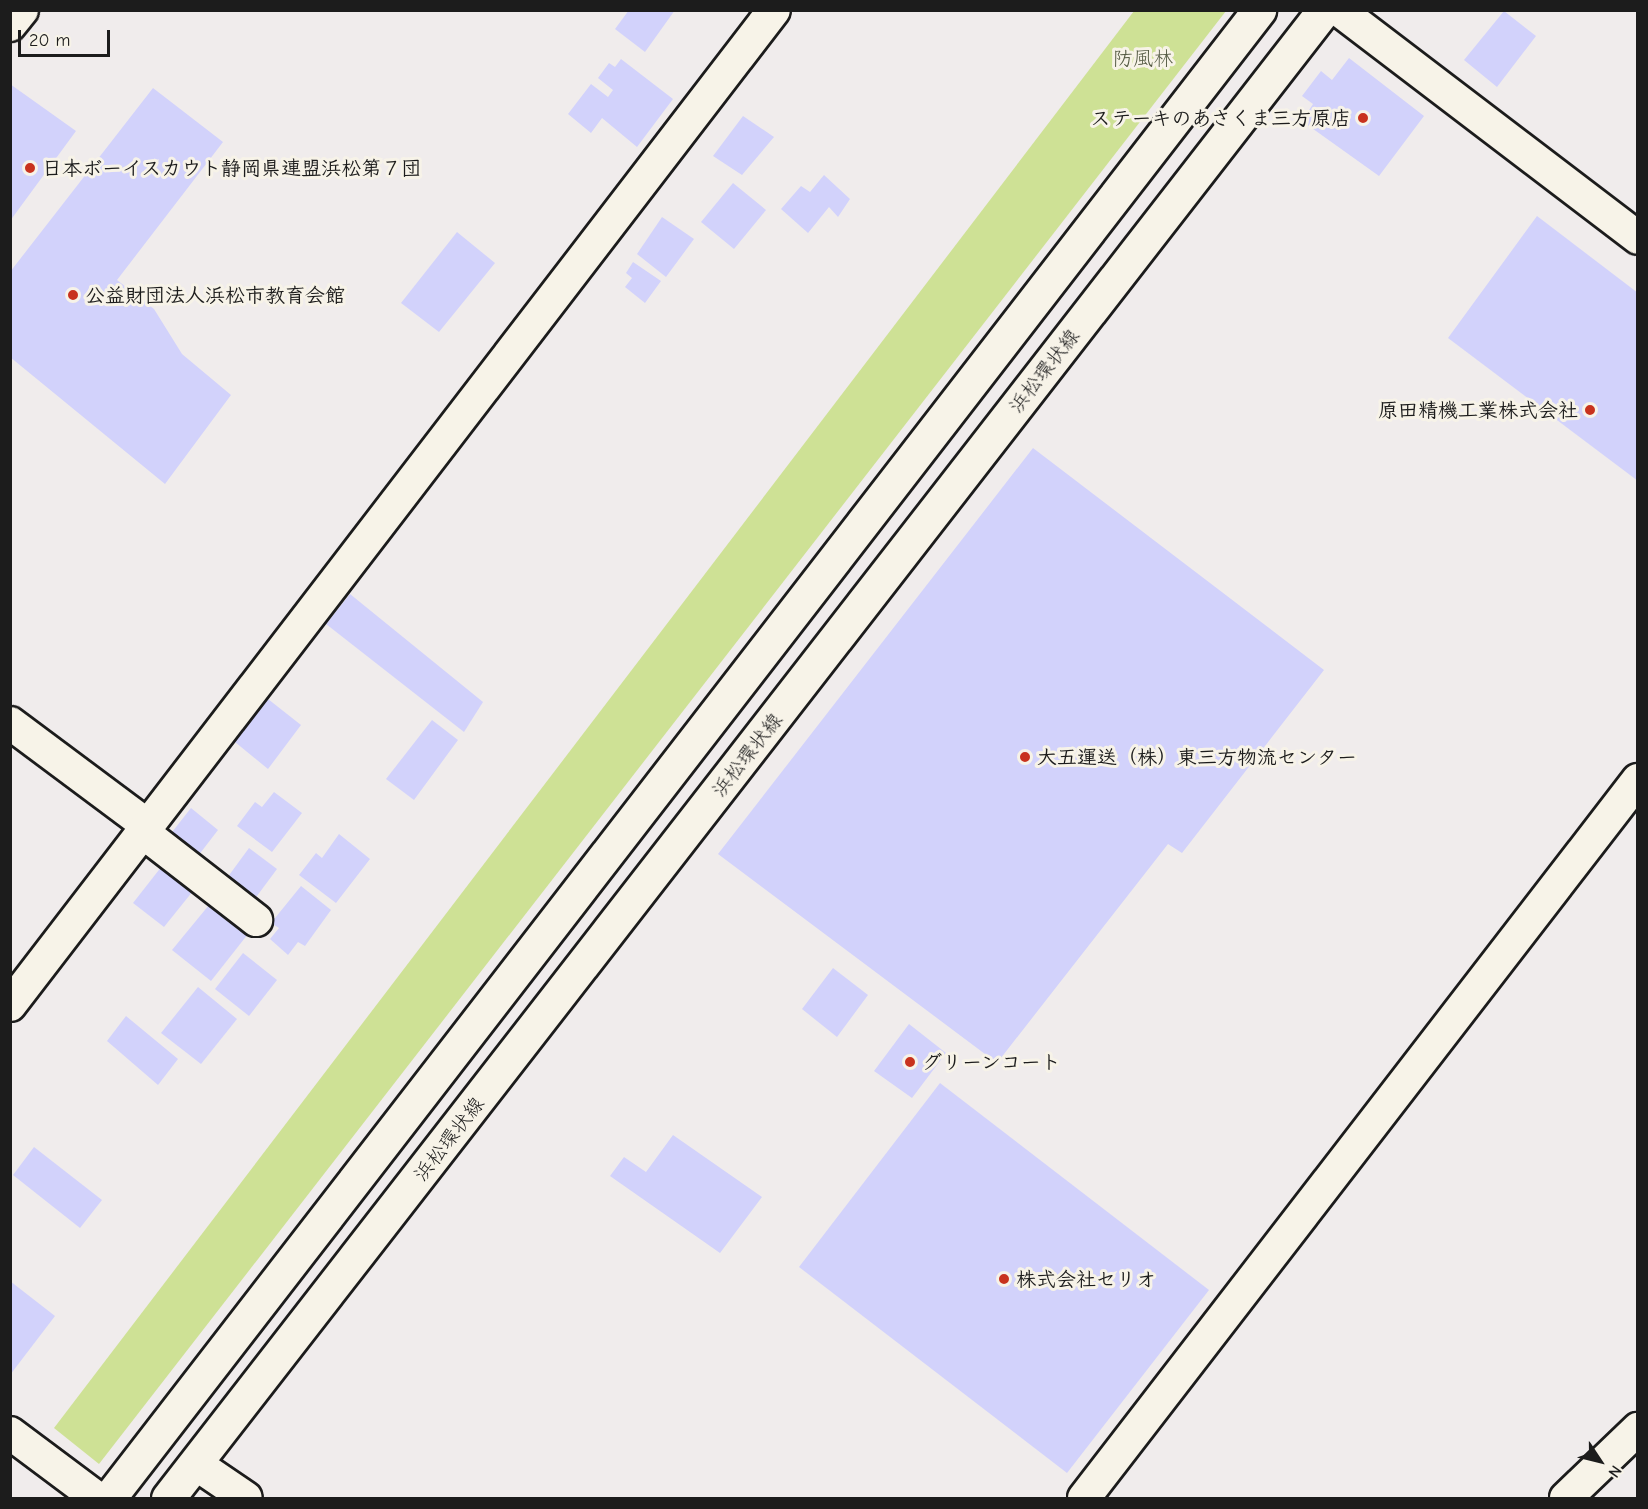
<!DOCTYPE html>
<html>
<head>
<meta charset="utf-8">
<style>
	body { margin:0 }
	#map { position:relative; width:1648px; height:1509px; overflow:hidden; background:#f0ecec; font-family:"Comic Neue","Klee One",sans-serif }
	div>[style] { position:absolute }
	.green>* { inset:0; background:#cee195 }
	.building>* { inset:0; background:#d2d2fb }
	.roads { filter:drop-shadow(2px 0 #1c1c1c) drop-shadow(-2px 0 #1c1c1c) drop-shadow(0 2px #1c1c1c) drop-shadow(0 -2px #1c1c1c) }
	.minor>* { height:32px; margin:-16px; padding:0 16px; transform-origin:16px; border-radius:16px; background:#f7f3e8 }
	.highway>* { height:33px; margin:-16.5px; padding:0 16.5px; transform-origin:16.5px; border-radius:16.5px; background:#f7f3e8 }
	.dots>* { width:16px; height:16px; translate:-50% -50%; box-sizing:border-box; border:3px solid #f7f3e8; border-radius:50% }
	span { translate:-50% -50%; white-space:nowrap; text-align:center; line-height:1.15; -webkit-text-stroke:6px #f7f3e8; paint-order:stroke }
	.park-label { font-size:20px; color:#515740 }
	.poi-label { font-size:20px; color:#1c1c1c; font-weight:700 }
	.right { translate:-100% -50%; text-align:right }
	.left { translate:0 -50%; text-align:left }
	.street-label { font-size:20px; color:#1c1c1c }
	.frame { position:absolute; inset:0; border:12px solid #1c1c1c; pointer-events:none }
	.north { position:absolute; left:1570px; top:1431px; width:60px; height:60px; -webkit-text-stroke:4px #f7f3e8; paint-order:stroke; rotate:125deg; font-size:16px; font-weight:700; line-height:24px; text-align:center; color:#1c1c1c }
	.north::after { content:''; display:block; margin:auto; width:21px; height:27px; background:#1c1c1c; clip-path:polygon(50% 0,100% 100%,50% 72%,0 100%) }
	.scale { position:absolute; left:18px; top:30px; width:92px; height:27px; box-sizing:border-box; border:3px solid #1c1c1c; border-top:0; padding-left:8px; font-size:18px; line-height:21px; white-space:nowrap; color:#1c1c1c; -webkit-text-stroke:4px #f7f3e8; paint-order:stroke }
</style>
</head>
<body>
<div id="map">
	<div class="green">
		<div style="clip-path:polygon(1134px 11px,1226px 11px,99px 1464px,54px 1428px)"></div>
	</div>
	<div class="building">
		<div style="clip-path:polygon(629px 10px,675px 10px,645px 52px,615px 29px)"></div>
		<div style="clip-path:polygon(1504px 11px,1536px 36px,1497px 87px,1464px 60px)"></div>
		<div style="clip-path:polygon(1349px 58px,1424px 116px,1379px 176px,1302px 121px,1313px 104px,1302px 96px,1321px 71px,1332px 80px)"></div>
		<div style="clip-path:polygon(621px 59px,673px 99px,637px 147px,602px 118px,591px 133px,568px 114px,591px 84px,608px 97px,613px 90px,598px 78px,609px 63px,615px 67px)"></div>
		<div style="clip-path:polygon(10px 84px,76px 131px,10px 221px)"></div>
		<div style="clip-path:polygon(153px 88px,223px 142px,117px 280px,154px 309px,182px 354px,231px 395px,165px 484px,10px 357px,10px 272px)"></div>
		<div style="clip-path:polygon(743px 116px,774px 137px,742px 175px,713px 156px)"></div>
		<div style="clip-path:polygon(824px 175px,850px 199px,838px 217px,829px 207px,808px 233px,781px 209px,801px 186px,810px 192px)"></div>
		<div style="clip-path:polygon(733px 183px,766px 210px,734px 249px,701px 222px)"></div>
		<div style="clip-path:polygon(1537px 216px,1638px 293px,1638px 481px,1448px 338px)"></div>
		<div style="clip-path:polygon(662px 217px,694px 239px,666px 277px,637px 254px)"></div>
		<div style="clip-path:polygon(457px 232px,495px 263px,439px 332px,401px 303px)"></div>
		<div style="clip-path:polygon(633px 262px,661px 281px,645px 303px,625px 287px,632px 278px,626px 273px)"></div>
		<div style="clip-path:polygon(1033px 448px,1324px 670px,1182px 853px,1168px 844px,997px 1063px,718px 854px)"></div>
		<div style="clip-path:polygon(350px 594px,483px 702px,464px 732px,326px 624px)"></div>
		<div style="clip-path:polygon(268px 699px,301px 725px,268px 769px,235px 742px)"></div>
		<div style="clip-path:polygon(432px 720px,458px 740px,414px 800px,386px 779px)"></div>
		<div style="clip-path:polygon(274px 792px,302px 813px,272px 852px,237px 826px,255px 802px,262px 807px)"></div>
		<div style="clip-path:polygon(191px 808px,218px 830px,198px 856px,169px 836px)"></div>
		<div style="clip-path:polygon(339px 834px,370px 859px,336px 903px,299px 875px,316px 853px,322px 858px)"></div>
		<div style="clip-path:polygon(249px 848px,277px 869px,254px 900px,227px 878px)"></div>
		<div style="clip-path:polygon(162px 866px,193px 891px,164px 927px,133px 903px)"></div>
		<div style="clip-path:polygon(301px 886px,331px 910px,305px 946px,298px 942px,288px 955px,270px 939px,279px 928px,271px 923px)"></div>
		<div style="clip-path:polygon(209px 905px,248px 934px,211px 981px,172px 950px)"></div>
		<div style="clip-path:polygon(243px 953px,277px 980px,249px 1016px,215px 989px)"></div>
		<div style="clip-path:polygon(833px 968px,868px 995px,837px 1037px,802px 1009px)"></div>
		<div style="clip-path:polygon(198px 987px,237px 1019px,201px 1064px,161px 1033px)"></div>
		<div style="clip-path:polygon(126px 1016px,178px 1059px,158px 1085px,107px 1041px)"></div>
		<div style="clip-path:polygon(909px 1024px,946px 1053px,912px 1098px,874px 1071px)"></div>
		<div style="clip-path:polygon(940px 1083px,1209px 1290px,1067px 1473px,799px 1267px)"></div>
		<div style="clip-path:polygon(673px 1135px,762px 1197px,720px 1253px,610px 1176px,624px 1157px,646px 1172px)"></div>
		<div style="clip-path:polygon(34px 1147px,102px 1200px,80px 1228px,13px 1175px)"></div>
		<div style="clip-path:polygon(10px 1281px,55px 1316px,10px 1375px)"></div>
	</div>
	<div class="roads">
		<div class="minor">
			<div style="left:1339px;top:10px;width:376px;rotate:37.3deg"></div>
			<div style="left:10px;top:25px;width:19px;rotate:-51deg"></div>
			<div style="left:10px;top:723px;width:172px;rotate:36.7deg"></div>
			<div style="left:144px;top:833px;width:142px;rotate:37.8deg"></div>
			<div style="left:10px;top:1005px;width:1254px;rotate:-52.48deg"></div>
			<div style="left:10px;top:1433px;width:109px;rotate:36.8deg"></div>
			<div style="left:196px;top:1464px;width:60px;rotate:34.2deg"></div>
			<div style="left:1084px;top:1498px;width:907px;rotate:-52.35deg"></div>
			<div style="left:1566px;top:1498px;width:100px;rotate:-43.8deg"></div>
		</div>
		<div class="highway">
			<div style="left:109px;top:1498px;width:1881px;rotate:-52.3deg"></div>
			<div style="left:168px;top:1498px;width:1884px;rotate:-52.16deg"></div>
		</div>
	</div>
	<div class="dots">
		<div style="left:1363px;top:118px;background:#c8321e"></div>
		<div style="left:30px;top:168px;background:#c8321e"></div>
		<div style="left:73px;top:295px;background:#c8321e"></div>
		<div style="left:1590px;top:410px;background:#c8321e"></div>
		<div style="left:1025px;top:757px;background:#c8321e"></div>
		<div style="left:910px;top:1062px;background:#c8321e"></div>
		<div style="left:1004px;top:1279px;background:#c8321e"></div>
	</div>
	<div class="park-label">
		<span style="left:1143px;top:58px">防風林</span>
	</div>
	<div class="poi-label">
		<span class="right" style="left:1351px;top:118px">ステーキのあさくま三方原店</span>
		<span class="left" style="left:42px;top:168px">日本ボーイスカウト静岡県連盟浜松第７団</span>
		<span class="left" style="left:85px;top:295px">公益財団法人浜松市教育会館</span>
		<span class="right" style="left:1578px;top:410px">原田精機工業株式会社</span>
		<span class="left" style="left:1037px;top:757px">大五運送（株）東三方物流センター</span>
		<span class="left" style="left:922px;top:1062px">グリーンコート</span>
		<span class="left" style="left:1016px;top:1279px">株式会社セリオ</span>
	</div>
	<div class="street-label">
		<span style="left:1044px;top:371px;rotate:-52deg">浜松環状線</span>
		<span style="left:747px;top:755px;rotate:-52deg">浜松環状線</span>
		<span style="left:449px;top:1139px;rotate:-52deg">浜松環状線</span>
	</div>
	<div class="frame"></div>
	<div class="north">N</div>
	<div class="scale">20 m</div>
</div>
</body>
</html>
